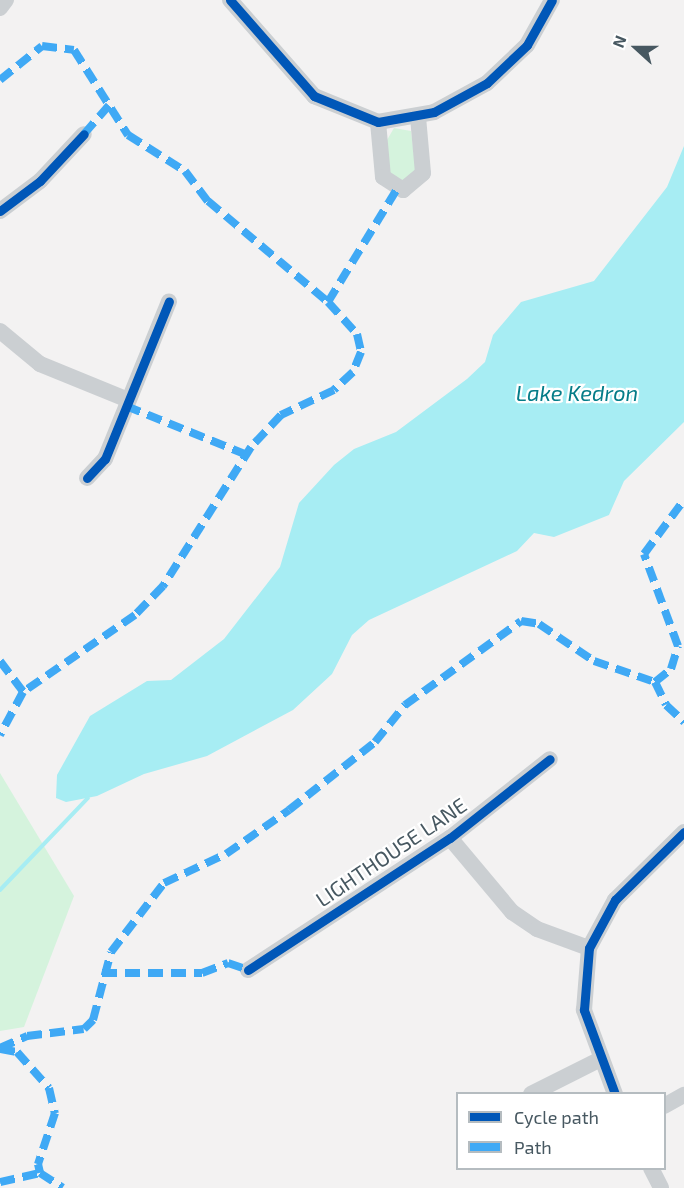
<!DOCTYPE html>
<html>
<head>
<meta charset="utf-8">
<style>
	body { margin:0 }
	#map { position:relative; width:684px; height:1188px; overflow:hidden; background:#f3f2f2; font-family:"Exo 2",sans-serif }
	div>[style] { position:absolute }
	.green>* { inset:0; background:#d5f3dd }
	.water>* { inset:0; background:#a7edf3 }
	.stream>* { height:4px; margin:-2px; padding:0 2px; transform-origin:2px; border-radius:2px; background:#a7edf3 }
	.minor>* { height:16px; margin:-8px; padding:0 8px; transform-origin:8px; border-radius:8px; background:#cbcfd2 }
	.quiet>* { height:8px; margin-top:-4px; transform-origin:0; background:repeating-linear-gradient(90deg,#3fa9f5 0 15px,transparent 0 23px) }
	.cycleway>* { height:9px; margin:-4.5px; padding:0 4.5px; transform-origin:4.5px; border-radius:4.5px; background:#0057b8 }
	span { translate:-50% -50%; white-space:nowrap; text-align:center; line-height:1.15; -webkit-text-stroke:4.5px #fff; paint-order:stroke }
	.street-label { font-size:21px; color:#475861 }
	.water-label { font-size:22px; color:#057c88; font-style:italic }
	.legend { position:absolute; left:456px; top:1092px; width:210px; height:78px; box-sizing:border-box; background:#fff; border:2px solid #b5bcc0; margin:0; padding:8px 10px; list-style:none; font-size:18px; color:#475861 }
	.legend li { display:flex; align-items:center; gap:12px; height:30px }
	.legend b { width:30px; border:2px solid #b5bcc0 }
	.north { position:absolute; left:606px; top:18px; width:60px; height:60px; -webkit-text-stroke:4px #fff; paint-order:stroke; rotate:291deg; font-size:16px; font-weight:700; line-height:24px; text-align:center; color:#475861 }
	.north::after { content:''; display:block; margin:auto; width:21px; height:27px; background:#475861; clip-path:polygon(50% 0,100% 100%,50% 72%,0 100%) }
</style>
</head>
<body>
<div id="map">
	<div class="green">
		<div style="clip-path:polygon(394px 128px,411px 131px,416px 171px,407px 182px,389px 176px,387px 140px)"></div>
		<div style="clip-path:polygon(0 773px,74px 896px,24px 1027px,0 1031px)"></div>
	</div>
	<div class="water">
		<div style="clip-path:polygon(684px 146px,684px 422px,624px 481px,609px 515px,554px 537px,534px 533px,517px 551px,369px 620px,352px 635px,332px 674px,293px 710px,207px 756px,144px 774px,97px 796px,66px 802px,56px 798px,57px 775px,90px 716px,147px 681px,171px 680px,224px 639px,280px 567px,299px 503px,334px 465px,354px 449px,396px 432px,467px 379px,485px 362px,493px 335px,521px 302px,594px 281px,667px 187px)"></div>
	</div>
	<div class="stream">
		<div style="left:0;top:890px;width:127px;rotate:-46.3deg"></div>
	</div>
	<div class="minor">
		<div style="left:230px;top:0;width:128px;rotate:48.8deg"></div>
		<div style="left:314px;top:96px;width:69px;rotate:22.1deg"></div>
		<div style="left:378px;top:122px;width:57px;rotate:-10.1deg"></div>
		<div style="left:434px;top:112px;width:60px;rotate:-28.7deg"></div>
		<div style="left:487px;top:83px;width:55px;rotate:-43.5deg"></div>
		<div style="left:527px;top:45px;width:51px;rotate:-60.9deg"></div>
		<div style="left:0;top:8px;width:10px;rotate:-53deg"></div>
		<div style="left:378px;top:122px;width:55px;rotate:84.8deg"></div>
		<div style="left:383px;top:177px;width:24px;rotate:33deg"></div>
		<div style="left:403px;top:190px;width:26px;rotate:-40deg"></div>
		<div style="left:423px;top:173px;width:56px;rotate:-95.1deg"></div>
		<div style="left:0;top:211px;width:50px;rotate:-36.9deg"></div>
		<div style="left:40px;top:181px;width:64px;rotate:-46.9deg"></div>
		<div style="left:0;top:331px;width:52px;rotate:39.5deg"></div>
		<div style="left:40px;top:364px;width:95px;rotate:22.2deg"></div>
		<div style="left:87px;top:478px;width:26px;rotate:-47deg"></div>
		<div style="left:105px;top:459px;width:170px;rotate:-67.9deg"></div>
		<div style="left:450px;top:838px;width:97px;rotate:50deg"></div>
		<div style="left:512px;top:912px;width:30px;rotate:34deg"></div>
		<div style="left:537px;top:929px;width:55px;rotate:20.1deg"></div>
		<div style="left:248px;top:970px;width:241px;rotate:-33.2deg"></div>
		<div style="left:450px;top:838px;width:127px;rotate:-38.3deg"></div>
		<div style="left:531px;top:1094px;width:76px;rotate:-26.6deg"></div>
		<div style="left:615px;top:1094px;width:90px;rotate:-110.3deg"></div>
		<div style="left:584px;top:1010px;width:62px;rotate:-85.4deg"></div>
		<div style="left:589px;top:948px;width:55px;rotate:-61.6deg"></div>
		<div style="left:615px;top:900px;width:97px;rotate:-44.6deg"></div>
		<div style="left:664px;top:1106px;width:23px;rotate:-29deg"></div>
		<div style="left:651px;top:1168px;width:22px;rotate:63deg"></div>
	</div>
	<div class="quiet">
		<div style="left:0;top:80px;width:54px;rotate:-39deg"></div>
		<div style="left:42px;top:46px;width:32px;rotate:7deg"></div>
		<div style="left:74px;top:50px;width:101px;rotate:57.6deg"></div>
		<div style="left:128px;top:135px;width:67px;rotate:32.3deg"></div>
		<div style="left:185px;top:171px;width:38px;rotate:53deg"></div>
		<div style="left:208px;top:201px;width:157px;rotate:40.1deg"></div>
		<div style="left:328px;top:302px;width:43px;rotate:47.8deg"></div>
		<div style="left:357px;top:334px;width:18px;rotate:77deg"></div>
		<div style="left:361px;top:352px;width:22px;rotate:112deg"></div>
		<div style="left:353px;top:372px;width:26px;rotate:137deg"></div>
		<div style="left:334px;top:390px;width:59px;rotate:154.7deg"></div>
		<div style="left:281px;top:415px;width:44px;rotate:133.2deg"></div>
		<div style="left:251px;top:447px;width:165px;rotate:122.3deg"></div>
		<div style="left:163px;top:586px;width:40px;rotate:134deg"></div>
		<div style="left:135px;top:615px;width:136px;rotate:145.5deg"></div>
		<div style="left:84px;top:134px;width:38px;rotate:-49deg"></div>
		<div style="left:328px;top:302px;width:132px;rotate:-58.6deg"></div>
		<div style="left:126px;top:406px;width:128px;rotate:22deg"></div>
		<div style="left:0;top:661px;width:39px;rotate:53deg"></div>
		<div style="left:23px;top:692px;width:49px;rotate:118.1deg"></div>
		<div style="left:655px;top:682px;width:21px;rotate:-39deg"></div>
		<div style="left:671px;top:669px;width:24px;rotate:-73deg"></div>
		<div style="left:678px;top:646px;width:98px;rotate:-110.3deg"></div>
		<div style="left:644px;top:554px;width:67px;rotate:-53.5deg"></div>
		<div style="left:102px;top:973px;width:100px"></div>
		<div style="left:202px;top:973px;width:28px;rotate:-21deg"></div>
		<div style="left:228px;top:963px;width:21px;rotate:19deg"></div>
		<div style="left:0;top:1048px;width:30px;rotate:-24deg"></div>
		<div style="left:27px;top:1036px;width:57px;rotate:-7deg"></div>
		<div style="left:84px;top:1029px;width:13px;rotate:-45deg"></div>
		<div style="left:93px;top:1020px;width:70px;rotate:-75.2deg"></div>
		<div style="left:111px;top:952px;width:87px;rotate:-52.5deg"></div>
		<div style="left:164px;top:883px;width:68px;rotate:-25.1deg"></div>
		<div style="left:226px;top:854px;width:77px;rotate:-34.9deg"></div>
		<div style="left:289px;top:810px;width:110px;rotate:-38.3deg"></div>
		<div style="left:375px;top:742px;width:48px;rotate:-51deg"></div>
		<div style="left:405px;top:705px;width:143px;rotate:-35.9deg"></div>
		<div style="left:521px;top:621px;width:18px;rotate:9deg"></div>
		<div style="left:539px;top:624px;width:66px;rotate:33.9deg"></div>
		<div style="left:594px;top:661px;width:65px;rotate:19deg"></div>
		<div style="left:655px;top:682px;width:25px;rotate:64deg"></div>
		<div style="left:666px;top:705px;width:25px;rotate:43deg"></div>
		<div style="left:0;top:1049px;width:17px;rotate:10deg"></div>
		<div style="left:17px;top:1052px;width:48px;rotate:48.4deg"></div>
		<div style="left:49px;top:1088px;width:26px;rotate:77deg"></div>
		<div style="left:55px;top:1113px;width:54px;rotate:108.4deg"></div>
		<div style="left:38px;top:1164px;width:9px;rotate:77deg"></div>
		<div style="left:40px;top:1173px;width:27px;rotate:33deg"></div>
		<div style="left:0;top:1182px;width:41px;rotate:-12.7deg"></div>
	</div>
	<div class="cycleway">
		<div style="left:230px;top:0;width:128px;rotate:48.8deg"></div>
		<div style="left:314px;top:96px;width:69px;rotate:22.1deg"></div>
		<div style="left:378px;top:122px;width:57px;rotate:-10.1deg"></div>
		<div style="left:434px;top:112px;width:60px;rotate:-28.7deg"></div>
		<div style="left:487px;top:83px;width:55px;rotate:-43.5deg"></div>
		<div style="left:527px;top:45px;width:51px;rotate:-60.9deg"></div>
		<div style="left:0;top:211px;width:50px;rotate:-36.9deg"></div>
		<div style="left:40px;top:181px;width:64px;rotate:-46.9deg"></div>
		<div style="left:87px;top:478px;width:26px;rotate:-47deg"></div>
		<div style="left:105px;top:459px;width:170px;rotate:-67.9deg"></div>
		<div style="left:248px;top:970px;width:241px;rotate:-33.2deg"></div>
		<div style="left:450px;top:838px;width:127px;rotate:-38.3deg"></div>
		<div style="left:615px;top:1094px;width:90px;rotate:-110.3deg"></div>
		<div style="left:584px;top:1010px;width:62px;rotate:-85.4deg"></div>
		<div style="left:589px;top:948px;width:55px;rotate:-61.6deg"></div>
		<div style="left:615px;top:900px;width:97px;rotate:-44.6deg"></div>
	</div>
	<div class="street-label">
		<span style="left:391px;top:852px;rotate:-34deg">LIGHTHOUSE LANE</span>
	</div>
	<div class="water-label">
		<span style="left:577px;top:393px">Lake Kedron</span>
	</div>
	<ul class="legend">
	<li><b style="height:8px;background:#0057b8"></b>Cycle path</li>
	<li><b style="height:8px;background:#3fa9f5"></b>Path</li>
	</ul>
	<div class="north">N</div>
</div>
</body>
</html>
